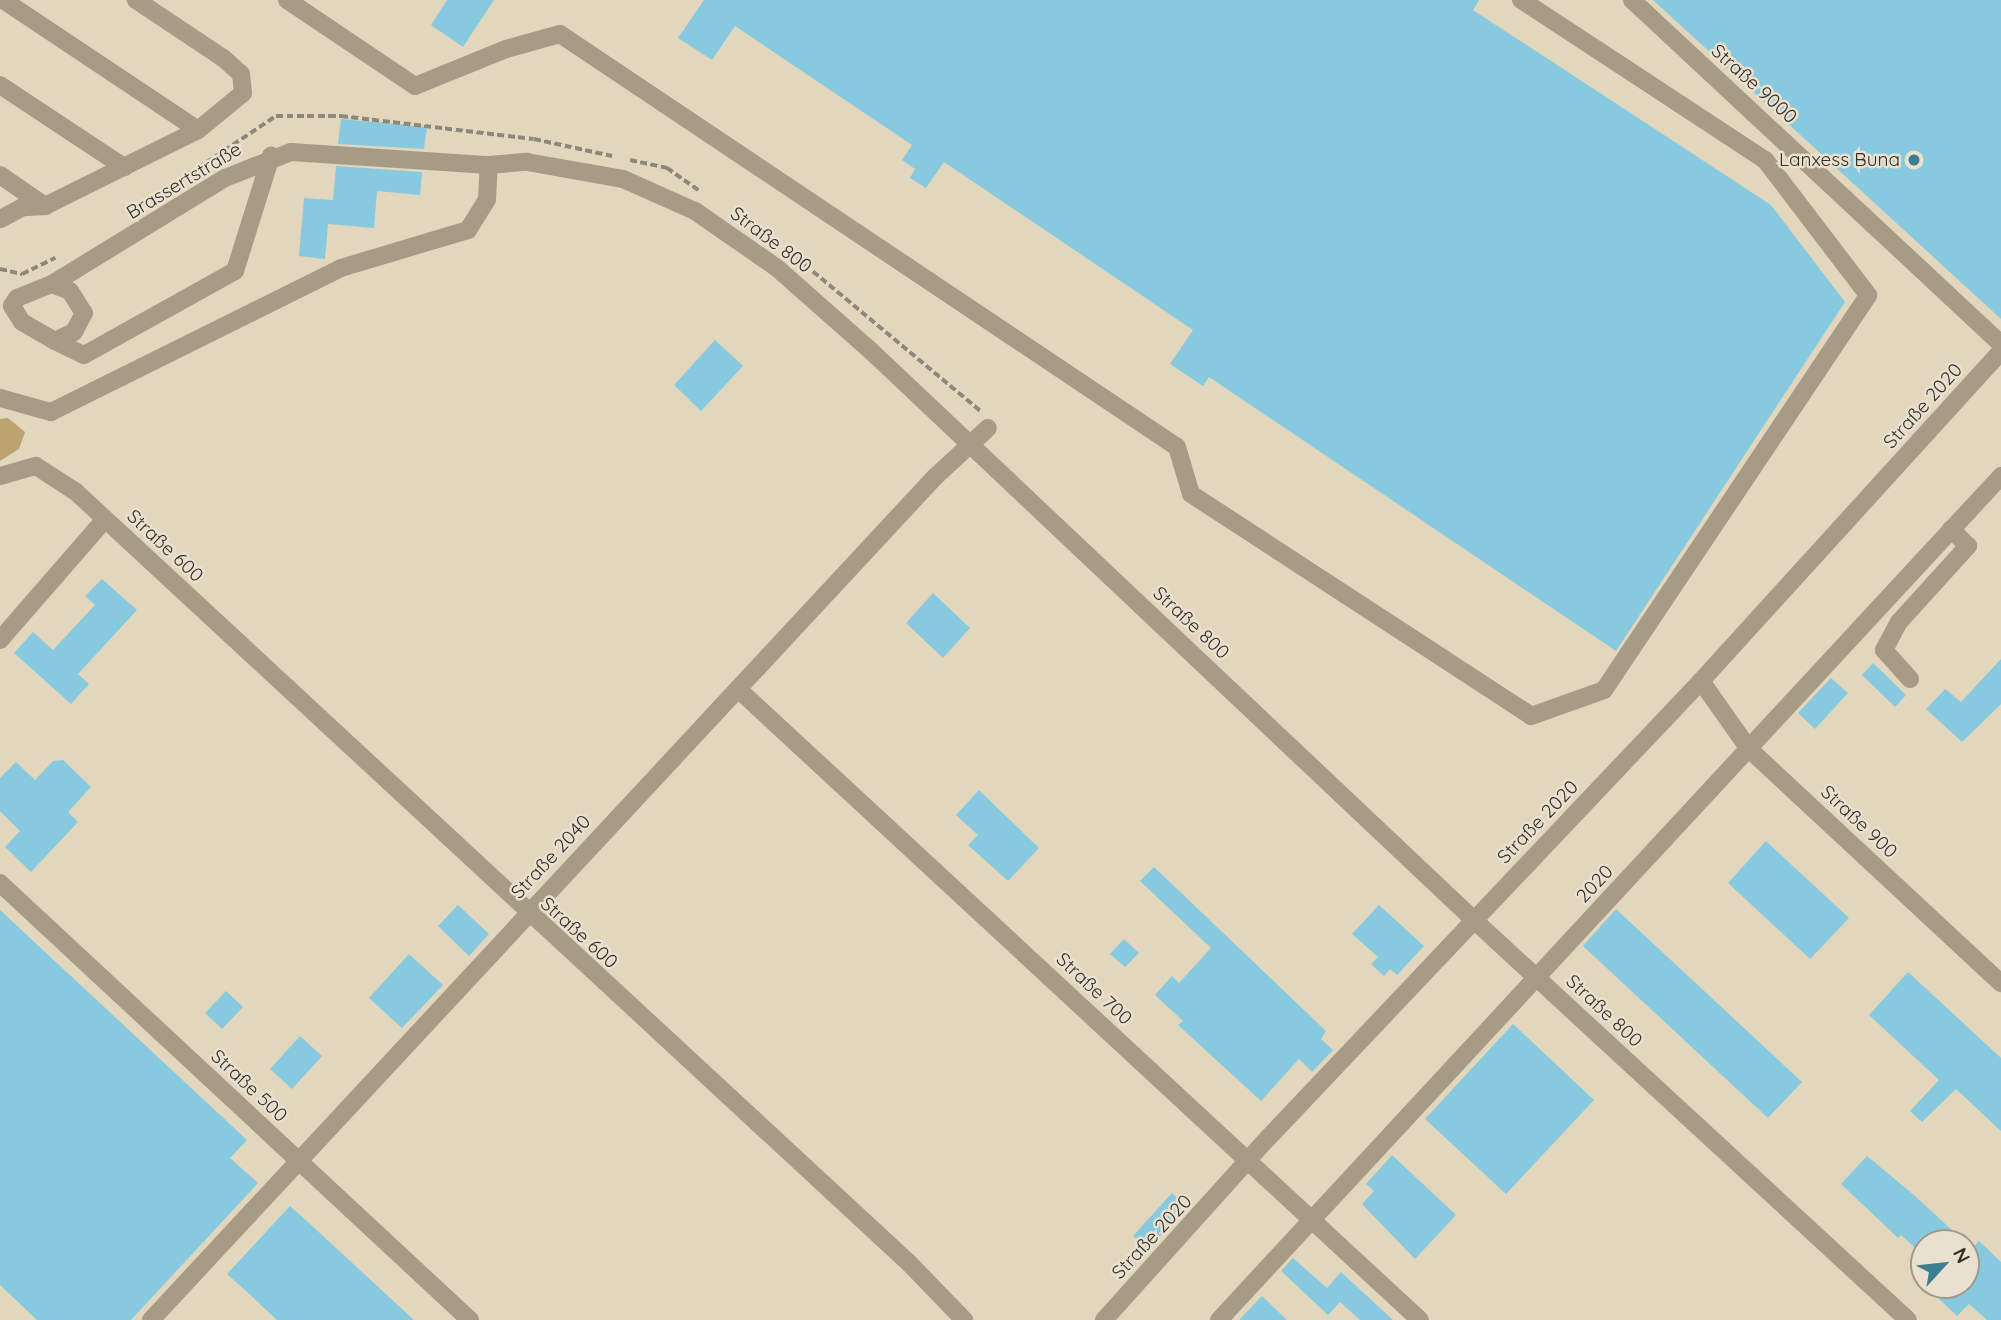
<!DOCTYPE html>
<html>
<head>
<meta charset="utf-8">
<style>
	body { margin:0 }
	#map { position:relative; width:2001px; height:1320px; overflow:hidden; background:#e9e0cf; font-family:Quicksand,sans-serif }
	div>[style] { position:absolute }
	.built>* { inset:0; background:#e2d6bd }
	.forest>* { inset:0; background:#bca471 }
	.building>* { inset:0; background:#87cadf }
	.path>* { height:3.5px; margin-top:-1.75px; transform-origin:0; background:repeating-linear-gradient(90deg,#8e887c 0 7px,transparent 0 10.5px) }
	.minor>* { height:18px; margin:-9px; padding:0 9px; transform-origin:9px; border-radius:9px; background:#a69b85 }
	.dots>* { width:19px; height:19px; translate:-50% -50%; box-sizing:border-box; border:4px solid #e9e0cf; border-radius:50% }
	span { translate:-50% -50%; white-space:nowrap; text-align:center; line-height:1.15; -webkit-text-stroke:5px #e9e0cf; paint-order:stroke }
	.street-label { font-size:19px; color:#333029 }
	.poi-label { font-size:19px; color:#333029 }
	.right { translate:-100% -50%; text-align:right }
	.north { position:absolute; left:1910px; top:1229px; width:70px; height:70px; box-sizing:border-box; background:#e9e0cf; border:2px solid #a09a8d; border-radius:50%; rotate:63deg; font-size:19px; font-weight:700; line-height:28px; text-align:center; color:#333029 }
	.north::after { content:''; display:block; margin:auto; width:24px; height:32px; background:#3d7e90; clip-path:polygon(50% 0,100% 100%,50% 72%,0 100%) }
</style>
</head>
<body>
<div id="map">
	<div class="built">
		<div style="clip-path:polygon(evenodd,0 0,2001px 0,2001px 1320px,0 1320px,0 0,1924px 1243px,1966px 1243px,1966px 1285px,1924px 1285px,1924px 1243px)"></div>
	</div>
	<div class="forest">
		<div style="clip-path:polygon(8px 418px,25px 432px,19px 449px,0 461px,0 419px)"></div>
	</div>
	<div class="building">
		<div style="clip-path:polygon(447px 0,494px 0,463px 47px,431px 25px)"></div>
		<div style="clip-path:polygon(704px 0,1479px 0,1473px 10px,1771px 205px,1845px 302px,1616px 651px,1209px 377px,1203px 386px,1170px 364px,1193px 330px,944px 162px,926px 188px,910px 178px,915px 169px,902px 160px,912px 145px,735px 26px,712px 60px,678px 38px)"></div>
		<div style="clip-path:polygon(1653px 0,2001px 0,2001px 319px)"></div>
		<div style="clip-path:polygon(341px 119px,427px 127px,424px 149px,338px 144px)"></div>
		<div style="clip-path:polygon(336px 166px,422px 172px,420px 195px,377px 191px,374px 228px,328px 224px,325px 259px,299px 256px,304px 198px,333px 200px)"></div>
		<div style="clip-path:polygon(715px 340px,743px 366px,701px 411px,674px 385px)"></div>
		<div style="clip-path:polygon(102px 579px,137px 610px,78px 674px,89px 684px,71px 704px,14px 653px,33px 632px,53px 650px,95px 605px,85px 596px)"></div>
		<div style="clip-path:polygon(933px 593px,970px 628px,943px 658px,906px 623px)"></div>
		<div style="clip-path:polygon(2001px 659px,2001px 704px,1962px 742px,1926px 709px,1945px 689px,1961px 702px)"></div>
		<div style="clip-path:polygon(1873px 663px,1906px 695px,1895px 707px,1862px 675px)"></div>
		<div style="clip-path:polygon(1831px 678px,1848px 693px,1815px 729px,1798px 713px)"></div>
		<div style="clip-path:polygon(63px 760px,91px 787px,68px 812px,78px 822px,31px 872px,5px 847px,20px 831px,0 811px,0 778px,16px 762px,35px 780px,53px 761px)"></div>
		<div style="clip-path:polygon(979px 790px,1039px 848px,1008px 881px,968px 845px,978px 835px,956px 815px)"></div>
		<div style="clip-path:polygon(1766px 841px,1849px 918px,1810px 959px,1728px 883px)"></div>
		<div style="clip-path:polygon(1154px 867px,1326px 1031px,1321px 1039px,1333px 1050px,1312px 1072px,1299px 1059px,1261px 1101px,1178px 1025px,1183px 1021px,1155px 995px,1172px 976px,1179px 983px,1211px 948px,1140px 881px)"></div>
		<div style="clip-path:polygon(458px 905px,489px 934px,469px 956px,438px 926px)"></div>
		<div style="clip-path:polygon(1379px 905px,1424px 946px,1397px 975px,1390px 969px,1384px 976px,1371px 964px,1378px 957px,1352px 934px)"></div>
		<div style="clip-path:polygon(1616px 909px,1802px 1082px,1768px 1118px,1583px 946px)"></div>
		<div style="clip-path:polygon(0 910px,247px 1140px,230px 1158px,258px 1183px,131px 1320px,37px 1320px,0 1285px)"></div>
		<div style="clip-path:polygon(1124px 939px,1139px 953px,1125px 967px,1110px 954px)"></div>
		<div style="clip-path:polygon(409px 954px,443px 985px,402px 1028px,369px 998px)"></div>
		<div style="clip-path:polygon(1908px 972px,2001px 1058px,2001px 1131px,1956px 1089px,1922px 1122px,1910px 1111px,1939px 1080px,1869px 1015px)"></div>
		<div style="clip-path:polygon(226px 991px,243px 1007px,222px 1029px,205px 1013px)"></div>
		<div style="clip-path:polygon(1513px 1024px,1594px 1100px,1506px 1194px,1425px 1119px)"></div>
		<div style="clip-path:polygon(300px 1036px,322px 1056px,292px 1089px,270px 1069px)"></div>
		<div style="clip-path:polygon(1392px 1155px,1456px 1215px,1415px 1259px,1362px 1204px,1374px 1191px,1366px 1184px)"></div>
		<div style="clip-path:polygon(1867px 1156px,1914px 1195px,1966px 1243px,1924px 1243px,1924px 1256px,1901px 1235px,1898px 1238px,1841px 1184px)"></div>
		<div style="clip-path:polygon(1172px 1193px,1187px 1207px,1148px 1249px,1133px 1236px)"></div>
		<div style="clip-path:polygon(290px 1206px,309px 1223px,414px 1320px,277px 1320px,246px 1291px,227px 1274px)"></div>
		<div style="clip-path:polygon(1979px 1241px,2001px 1262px,2001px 1320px,1987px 1320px,1969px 1304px,1957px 1316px,1938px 1298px,1950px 1285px,1966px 1285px,1966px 1256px)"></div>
		<div style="clip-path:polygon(1293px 1258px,1327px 1288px,1341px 1272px,1393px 1320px,1360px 1320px,1340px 1302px,1328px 1315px,1281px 1271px)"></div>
		<div style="clip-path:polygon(1262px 1296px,1287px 1320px,1239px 1320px)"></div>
	</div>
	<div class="path">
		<div style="left:630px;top:160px;width:38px;rotate:12deg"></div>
		<div style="left:667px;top:168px;width:42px;rotate:35.2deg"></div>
		<div style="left:154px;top:197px;width:146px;rotate:-33.6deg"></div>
		<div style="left:276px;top:116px;width:65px"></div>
		<div style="left:341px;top:116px;width:194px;rotate:6.8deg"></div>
		<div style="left:534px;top:139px;width:80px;rotate:12.3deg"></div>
		<div style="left:797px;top:258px;width:241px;rotate:39.8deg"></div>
		<div style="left:0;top:269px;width:23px;rotate:13deg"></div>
		<div style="left:22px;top:274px;width:37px;rotate:-26deg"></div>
	</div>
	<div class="minor">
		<div style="left:3px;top:0;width:234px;rotate:33.7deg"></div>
		<div style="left:287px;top:0;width:154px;rotate:33.9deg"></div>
		<div style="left:415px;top:86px;width:98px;rotate:-22.1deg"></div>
		<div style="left:506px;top:49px;width:56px;rotate:-15.5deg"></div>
		<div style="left:560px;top:34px;width:742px;rotate:33.8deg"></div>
		<div style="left:1177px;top:447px;width:49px;rotate:73.4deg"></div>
		<div style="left:1191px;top:494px;width:406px;rotate:33.1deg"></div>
		<div style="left:1531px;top:716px;width:77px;rotate:-19.6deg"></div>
		<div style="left:1604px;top:690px;width:475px;rotate:-56.2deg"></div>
		<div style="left:1868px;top:295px;width:170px;rotate:-127.3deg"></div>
		<div style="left:1765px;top:160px;width:292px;rotate:-146.7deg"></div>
		<div style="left:1632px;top:0;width:504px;rotate:42.99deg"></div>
		<div style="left:0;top:85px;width:149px;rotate:33.5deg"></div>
		<div style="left:0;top:175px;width:55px;rotate:34.6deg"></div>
		<div style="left:45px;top:206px;width:22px;rotate:177deg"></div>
		<div style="left:23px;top:207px;width:26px;rotate:152deg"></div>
		<div style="left:45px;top:206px;width:171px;rotate:-26.4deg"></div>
		<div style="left:198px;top:130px;width:58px;rotate:-39.4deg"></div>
		<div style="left:243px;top:93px;width:19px;rotate:-96deg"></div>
		<div style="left:241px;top:74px;width:24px;rotate:-138deg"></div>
		<div style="left:223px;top:58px;width:105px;rotate:-146.3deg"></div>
		<div style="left:52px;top:284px;width:203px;rotate:-31.5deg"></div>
		<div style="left:225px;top:178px;width:71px;rotate:-21.5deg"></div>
		<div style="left:291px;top:152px;width:198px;rotate:3.8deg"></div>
		<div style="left:489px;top:165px;width:38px;rotate:-5deg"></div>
		<div style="left:527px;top:162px;width:97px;rotate:10deg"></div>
		<div style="left:623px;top:179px;width:79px;rotate:24deg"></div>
		<div style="left:695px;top:211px;width:100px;rotate:34.8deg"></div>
		<div style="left:777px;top:268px;width:125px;rotate:41.4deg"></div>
		<div style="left:871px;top:351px;width:829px;rotate:43.34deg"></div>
		<div style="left:1474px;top:920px;width:590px;rotate:42.67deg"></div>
		<div style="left:52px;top:284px;width:19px;rotate:21deg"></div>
		<div style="left:70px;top:291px;width:26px;rotate:58deg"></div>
		<div style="left:84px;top:313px;width:21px;rotate:118deg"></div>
		<div style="left:74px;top:332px;width:21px;rotate:155deg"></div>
		<div style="left:55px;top:341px;width:38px;rotate:-150deg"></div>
		<div style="left:22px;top:322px;width:19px;rotate:-122deg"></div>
		<div style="left:12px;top:306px;width:9px;rotate:-58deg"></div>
		<div style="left:17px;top:298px;width:38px;rotate:-22deg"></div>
		<div style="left:55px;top:341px;width:32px;rotate:26deg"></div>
		<div style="left:84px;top:355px;width:173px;rotate:-29.1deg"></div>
		<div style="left:235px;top:271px;width:121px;rotate:-72.6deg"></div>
		<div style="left:0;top:398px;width:53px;rotate:15.4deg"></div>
		<div style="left:51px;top:412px;width:324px;rotate:-26.4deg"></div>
		<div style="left:341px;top:268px;width:133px;rotate:-16.7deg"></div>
		<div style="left:468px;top:230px;width:36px;rotate:-58deg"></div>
		<div style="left:487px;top:199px;width:34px;rotate:-87deg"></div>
		<div style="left:0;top:476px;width:37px;rotate:-16deg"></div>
		<div style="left:36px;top:466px;width:48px;rotate:33deg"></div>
		<div style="left:76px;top:492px;width:1136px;rotate:42.79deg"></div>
		<div style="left:910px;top:1264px;width:78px;rotate:46deg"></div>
		<div style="left:0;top:640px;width:160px;rotate:-49deg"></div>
		<div style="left:1910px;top:679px;width:39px;rotate:-132deg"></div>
		<div style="left:1884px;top:650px;width:32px;rotate:-62deg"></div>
		<div style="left:1899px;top:622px;width:103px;rotate:-47.8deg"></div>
		<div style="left:1968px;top:546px;width:24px;rotate:-135deg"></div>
		<div style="left:1701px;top:681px;width:83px;rotate:54.8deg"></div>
		<div style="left:1749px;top:749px;width:344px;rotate:42.9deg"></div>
		<div style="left:738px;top:689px;width:929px;rotate:42.78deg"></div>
		<div style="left:0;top:883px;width:642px;rotate:42.92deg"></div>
		<div style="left:151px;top:1320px;width:1151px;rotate:-47.08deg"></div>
		<div style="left:935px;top:477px;width:72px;rotate:-42.8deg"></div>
		<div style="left:1104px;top:1320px;width:246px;rotate:-48deg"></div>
		<div style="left:1269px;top:1137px;width:628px;rotate:-46.55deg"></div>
		<div style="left:1701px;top:681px;width:446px;rotate:-47.7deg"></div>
		<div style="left:1219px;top:1320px;width:1151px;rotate:-47.18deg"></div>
	</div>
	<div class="dots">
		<div style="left:1914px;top:160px;background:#3d7e90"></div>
	</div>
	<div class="street-label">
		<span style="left:1754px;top:84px;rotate:42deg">Straße 9000</span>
		<span style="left:184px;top:181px;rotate:-31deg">Brassertstraße</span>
		<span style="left:771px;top:240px;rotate:37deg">Straße 800</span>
		<span style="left:1923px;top:406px;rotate:-48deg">Straße 2020</span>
		<span style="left:165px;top:546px;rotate:43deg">Straße 600</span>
		<span style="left:1191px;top:623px;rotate:43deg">Straße 800</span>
		<span style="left:1538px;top:822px;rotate:-46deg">Straße 2020</span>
		<span style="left:1859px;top:822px;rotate:43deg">Straße 900</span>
		<span style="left:551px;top:857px;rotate:-47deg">Straße 2040</span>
		<span style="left:1595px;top:884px;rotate:-47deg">2020</span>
		<span style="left:579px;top:933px;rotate:42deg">Straße 600</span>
		<span style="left:1094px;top:989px;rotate:43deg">Straße 700</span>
		<span style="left:1604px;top:1011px;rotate:43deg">Straße 800</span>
		<span style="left:249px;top:1086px;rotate:43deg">Straße 500</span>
		<span style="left:1152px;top:1237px;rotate:-47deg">Straße 2020</span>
	</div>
	<div class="poi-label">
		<span class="right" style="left:1900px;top:160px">Lanxess Buna</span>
	</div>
	<div class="north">N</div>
</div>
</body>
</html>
